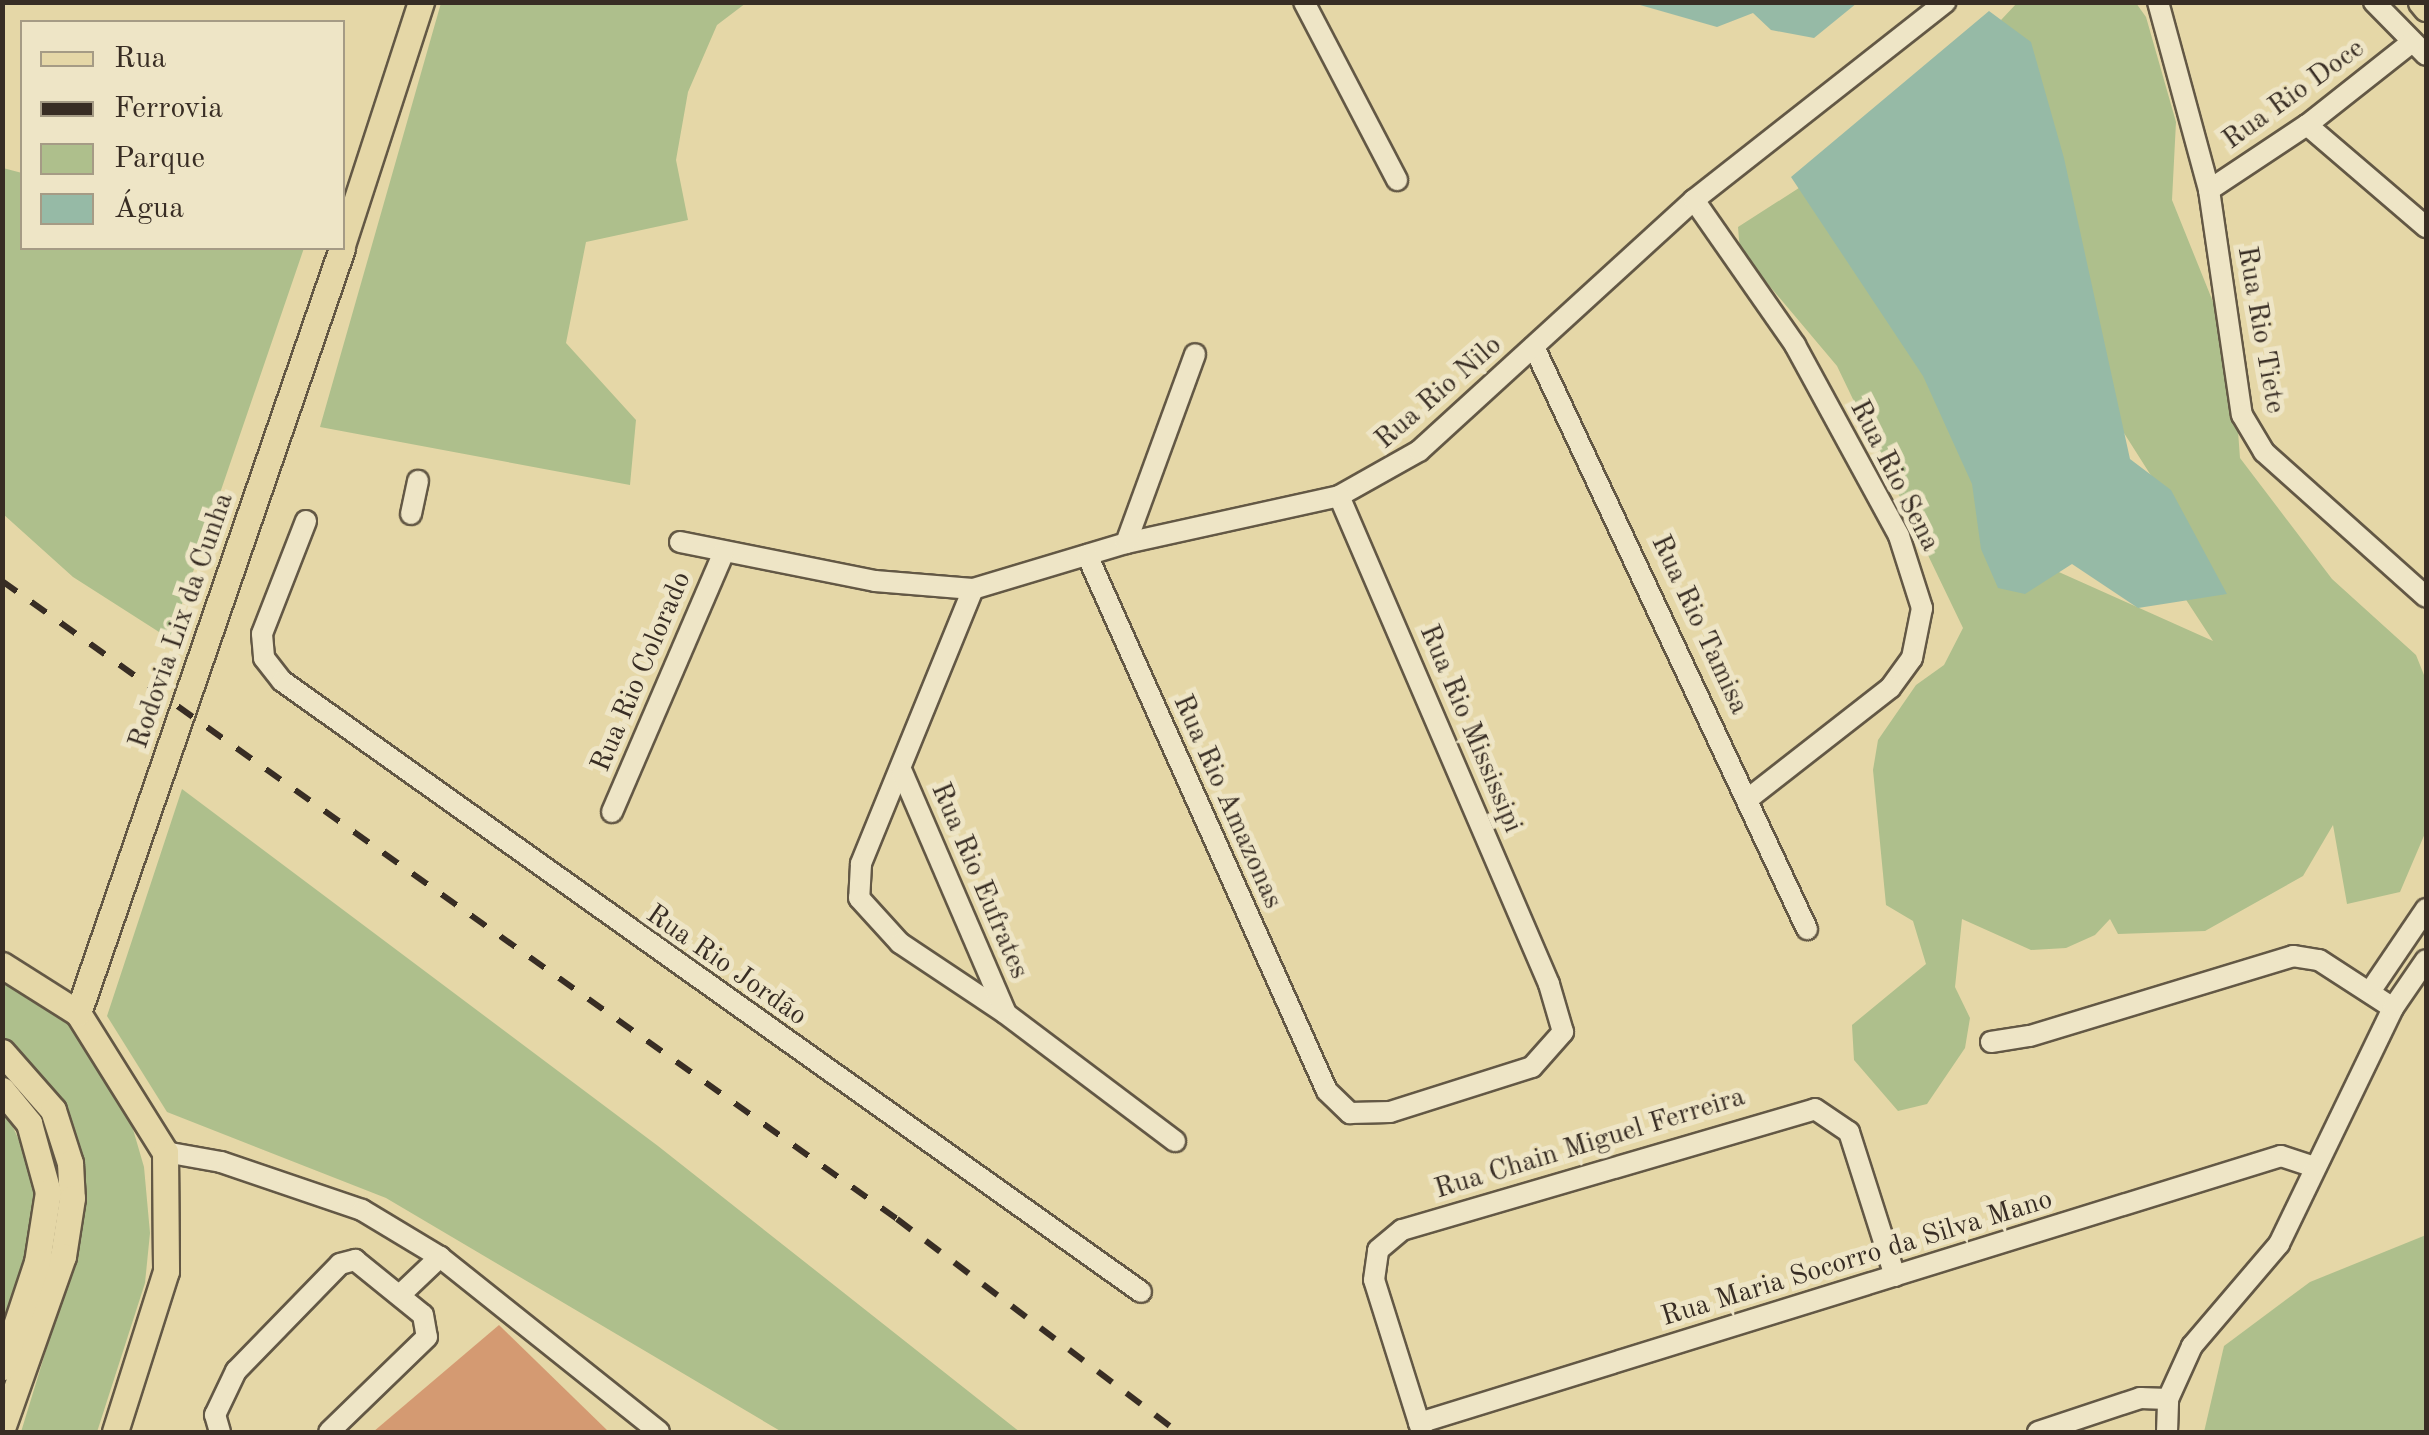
<!DOCTYPE html>
<html>
<head>
<meta charset="utf-8">
<style>
	body { margin:0 }
	#map { position:relative; width:2429px; height:1435px; overflow:hidden; background:#e5d7a7; font-family:"Old Standard TT",serif }
	div>[style] { position:absolute }
	.green>* { inset:0; background:#aebf8c }
	.water>* { inset:0; background:#96baa6 }
	.building>* { inset:0; background:#d49a72 }
	.roads { filter:drop-shadow(2px 0 #635845) drop-shadow(-2px 0 #635845) drop-shadow(0 2px #635845) drop-shadow(0 -2px #635845) }
	.minor>* { height:20px; margin:-10px; padding:0 10px; transform-origin:10px; border-radius:10px; background:#eee5c6 }
	.major>* { height:25px; margin:-12.5px; padding:0 12.5px; transform-origin:12.5px; border-radius:12.5px; background:#e5d7a7 }
	.rail>* { height:6px; margin-top:-3px; transform-origin:0; background:repeating-linear-gradient(90deg,#382d24 0 18px,transparent 0 36px) }
	span { translate:-50% -50%; white-space:nowrap; text-align:center; line-height:1.15; -webkit-text-stroke:10px #eee5c6; paint-order:stroke }
	.street-label { font-size:28px; color:#382d24 }
	.frame { position:absolute; inset:0; border:5px solid #382d24; pointer-events:none }
	.legend { position:absolute; left:20px; top:20px; width:325px; height:230px; box-sizing:border-box; background:#eee5c6; border:2px solid #a59b85; margin:0; padding:12px 18px; list-style:none; font-size:30px; color:#382d24 }
	.legend li { display:flex; align-items:center; gap:20px; height:50px }
	.legend b { width:50px; border:2px solid #a59b85 }
</style>
</head>
<body>
<div id="map">
	<div class="green">
		<div style="clip-path:polygon(441px 3px,746px 3px,717px 25px,688px 92px,676px 160px,688px 220px,586px 242px,566px 343px,636px 420px,630px 485px,320px 427px)"></div>
		<div style="clip-path:polygon(2017px 3px,2136px 3px,2146px 17px,2176px 122px,2172px 200px,2232px 349px,2240px 458px,2332px 579px,2416px 655px,2426px 680px,2426px 831px,2400px 892px,2347px 904px,2333px 825px,2303px 876px,2205px 931px,2118px 934px,2110px 919px,2095px 935px,2066px 948px,2031px 950px,1962px 919px,1955px 987px,1970px 1018px,1965px 1048px,1927px 1104px,1898px 1111px,1854px 1060px,1852px 1025px,1926px 964px,1913px 921px,1886px 905px,1873px 770px,1878px 740px,1916px 685px,1944px 665px,1963px 628px,1837px 366px,1740px 251px,1738px 227px,1802px 186px,1891px 237px,2032px 560px,2213px 641px,2179px 589px,2183px 526px,2117px 422px,2060px 152px,2001px 20px)"></div>
		<div style="clip-path:polygon(3px 168px,22px 173px,22px 248px,304px 248px,170px 639px,73px 577px,3px 514px)"></div>
		<div style="clip-path:polygon(182px 789px,658px 1146px,1020px 1432px,782px 1432px,386px 1198px,167px 1112px,107px 1016px)"></div>
		<div style="clip-path:polygon(2px 978px,69px 1025px,92px 1051px,128px 1112px,144px 1167px,150px 1233px,145px 1283px,97px 1432px,21px 1432px,65px 1288px,84px 1191px,72px 1126px,36px 1070px,3px 1037px)"></div>
		<div style="clip-path:polygon(3px 1106px,35px 1174px,39px 1210px,3px 1332px)"></div>
		<div style="clip-path:polygon(2426px 1235px,2426px 1432px,2204px 1432px,2224px 1346px,2310px 1282px)"></div>
	</div>
	<div class="water">
		<div style="clip-path:polygon(1633px 3px,1857px 3px,1814px 38px,1771px 30px,1753px 13px,1717px 27px)"></div>
		<div style="clip-path:polygon(1989px 11px,2031px 42px,2064px 158px,2130px 459px,2171px 490px,2227px 594px,2138px 608px,2072px 564px,2025px 594px,1998px 588px,1981px 549px,1972px 484px,1923px 376px,1791px 177px)"></div>
	</div>
	<div class="building">
		<div style="clip-path:polygon(499px 1325px,609px 1432px,373px 1432px)"></div>
	</div>
	<div class="roads">
		<div class="minor">
			<div style="left:1304px;top:2px;width:201px;rotate:62.4deg"></div>
			<div style="left:2158px;top:2px;width:195px;rotate:74.8deg"></div>
			<div style="left:2209px;top:190px;width:227px;rotate:81.7deg"></div>
			<div style="left:2242px;top:415px;width:43px;rotate:59.3deg"></div>
			<div style="left:2264px;top:452px;width:217px;rotate:41.8deg"></div>
			<div style="left:2374px;top:2px;width:74px;rotate:45.5deg"></div>
			<div style="left:2307px;top:125px;width:157px;rotate:40.6deg"></div>
			<div style="left:2209px;top:190px;width:118px;rotate:-33.6deg"></div>
			<div style="left:2307px;top:125px;width:132px;rotate:-38.3deg"></div>
			<div style="left:1694px;top:200px;width:177px;rotate:55.1deg"></div>
			<div style="left:1795px;top:345px;width:217px;rotate:61.4deg"></div>
			<div style="left:1899px;top:536px;width:76px;rotate:72.3deg"></div>
			<div style="left:1922px;top:608px;width:51px;rotate:101.3deg"></div>
			<div style="left:1912px;top:658px;width:37px;rotate:126deg"></div>
			<div style="left:1890px;top:688px;width:179px;rotate:142deg"></div>
			<div style="left:1534px;top:347px;width:643px;rotate:64.87deg"></div>
			<div style="left:411px;top:514px;width:34px;rotate:-78deg"></div>
			<div style="left:306px;top:521px;width:121px;rotate:111.3deg"></div>
			<div style="left:262px;top:634px;width:24px;rotate:85deg"></div>
			<div style="left:264px;top:658px;width:29px;rotate:52deg"></div>
			<div style="left:282px;top:681px;width:1054px;rotate:35.42deg"></div>
			<div style="left:680px;top:542px;width:199px;rotate:11.3deg"></div>
			<div style="left:875px;top:581px;width:98px;rotate:4.7deg"></div>
			<div style="left:973px;top:589px;width:160px;rotate:-16.7deg"></div>
			<div style="left:1126px;top:543px;width:218px;rotate:-12.4deg"></div>
			<div style="left:1339px;top:496px;width:92px;rotate:-29.4deg"></div>
			<div style="left:1419px;top:451px;width:372px;rotate:-42.4deg"></div>
			<div style="left:1694px;top:200px;width:320px;rotate:-38.2deg"></div>
			<div style="left:1126px;top:543px;width:201px;rotate:-69.9deg"></div>
			<div style="left:1087px;top:555px;width:587px;rotate:65.88deg"></div>
			<div style="left:1327px;top:1091px;width:32px;rotate:44deg"></div>
			<div style="left:1350px;top:1113px;width:40px;rotate:-1.4deg"></div>
			<div style="left:1390px;top:1112px;width:149px;rotate:-17.6deg"></div>
			<div style="left:1532px;top:1067px;width:47px;rotate:-48.5deg"></div>
			<div style="left:1563px;top:1032px;width:50px;rotate:-106.3deg"></div>
			<div style="left:1549px;top:984px;width:531px;rotate:-113.28deg"></div>
			<div style="left:973px;top:589px;width:297px;rotate:112.2deg"></div>
			<div style="left:861px;top:864px;width:34px;rotate:93deg"></div>
			<div style="left:859px;top:898px;width:61px;rotate:47.7deg"></div>
			<div style="left:900px;top:943px;width:126px;rotate:33.7deg"></div>
			<div style="left:1005px;top:1013px;width:213px;rotate:37deg"></div>
			<div style="left:902px;top:772px;width:260px;rotate:66.7deg"></div>
			<div style="left:612px;top:812px;width:281px;rotate:-66.7deg"></div>
			<div style="left:2371px;top:990px;width:98px;rotate:-55.8deg"></div>
			<div style="left:1991px;top:1042px;width:39px;rotate:-9deg"></div>
			<div style="left:2030px;top:1036px;width:275px;rotate:-16.9deg"></div>
			<div style="left:2293px;top:956px;width:26px;rotate:9deg"></div>
			<div style="left:2319px;top:960px;width:88px;rotate:33deg"></div>
			<div style="left:165px;top:1152px;width:57px;rotate:10.1deg"></div>
			<div style="left:221px;top:1162px;width:149px;rotate:18.8deg"></div>
			<div style="left:362px;top:1210px;width:91px;rotate:31.1deg"></div>
			<div style="left:440px;top:1257px;width:280px;rotate:38.6deg"></div>
			<div style="left:401px;top:1294px;width:54px;rotate:-43.5deg"></div>
			<div style="left:1419px;top:1423px;width:902px;rotate:-17.21deg"></div>
			<div style="left:2281px;top:1156px;width:32px;rotate:18deg"></div>
			<div style="left:220px;top:1432px;width:18px;rotate:-106deg"></div>
			<div style="left:215px;top:1415px;width:49px;rotate:-64.5deg"></div>
			<div style="left:236px;top:1371px;width:149px;rotate:-45.8deg"></div>
			<div style="left:340px;top:1264px;width:16px;rotate:-15deg"></div>
			<div style="left:355px;top:1260px;width:87px;rotate:39deg"></div>
			<div style="left:423px;top:1315px;width:22px;rotate:80deg"></div>
			<div style="left:427px;top:1337px;width:136px;rotate:135.9deg"></div>
			<div style="left:1422px;top:1432px;width:159px;rotate:-107.5deg"></div>
			<div style="left:1374px;top:1280px;width:30px;rotate:-82deg"></div>
			<div style="left:1378px;top:1250px;width:31px;rotate:-40deg"></div>
			<div style="left:1402px;top:1230px;width:430px;rotate:-16.3deg"></div>
			<div style="left:1815px;top:1109px;width:41px;rotate:34.1deg"></div>
			<div style="left:1849px;top:1132px;width:151px;rotate:72.3deg"></div>
			<div style="left:2038px;top:1432px;width:108px;rotate:-18.4deg"></div>
			<div style="left:2140px;top:1398px;width:28px;rotate:2deg"></div>
			<div style="left:2167px;top:1432px;width:33px;rotate:-88deg"></div>
			<div style="left:2168px;top:1399px;width:58px;rotate:-65.6deg"></div>
			<div style="left:2192px;top:1346px;width:134px;rotate:-49.5deg"></div>
			<div style="left:2279px;top:1244px;width:262px;rotate:-64.2deg"></div>
			<div style="left:2393px;top:1008px;width:58px;rotate:-55.5deg"></div>
		</div>
		<div class="major">
			<div style="left:2421px;top:2px;width:8px;rotate:50deg"></div>
			<div style="left:342px;top:245px;width:256px;rotate:-72deg"></div>
			<div style="left:2px;top:965px;width:90px;rotate:32.3deg"></div>
			<div style="left:78px;top:1013px;width:164px;rotate:58deg"></div>
			<div style="left:165px;top:1152px;width:119px;rotate:89.5deg"></div>
			<div style="left:166px;top:1271px;width:169px;rotate:107.6deg"></div>
			<div style="left:78px;top:1013px;width:809px;rotate:-70.96deg"></div>
			<div style="left:2px;top:1052px;width:77px;rotate:48.7deg"></div>
			<div style="left:53px;top:1110px;width:56px;rotate:72.2deg"></div>
			<div style="left:70px;top:1163px;width:35px;rotate:87deg"></div>
			<div style="left:72px;top:1198px;width:59px;rotate:98.8deg"></div>
			<div style="left:63px;top:1256px;width:182px;rotate:109.5deg"></div>
			<div style="left:2px;top:1090px;width:43px;rotate:50.7deg"></div>
			<div style="left:29px;top:1123px;width:72px;rotate:74.6deg"></div>
			<div style="left:48px;top:1192px;width:71px;rotate:98.9deg"></div>
			<div style="left:37px;top:1262px;width:111px;rotate:108.4deg"></div>
		</div>
	</div>
	<div class="rail">
		<div style="left:2px;top:581px;width:1099px;rotate:35.48deg"></div>
		<div style="left:897px;top:1219px;width:353px;rotate:37.2deg"></div>
	</div>
	<div class="street-label">
		<span style="left:2294px;top:95px;rotate:-36deg">Rua Rio Doce</span>
		<span style="left:2260px;top:330px;rotate:80deg">Rua Rio Tiete</span>
		<span style="left:1439px;top:393px;rotate:-41deg">Rua Rio Nilo</span>
		<span style="left:1894px;top:476px;rotate:63deg">Rua Rio Sena</span>
		<span style="left:182px;top:621px;rotate:-71deg">Rodovia Lix da Cunha</span>
		<span style="left:1699px;top:625px;rotate:65deg">Rua Rio Tamisa</span>
		<span style="left:642px;top:672px;rotate:-67deg">Rua Rio Colorado</span>
		<span style="left:1470px;top:729px;rotate:67deg">Rua Rio Mississipi</span>
		<span style="left:1227px;top:802px;rotate:66deg">Rua Rio Amazonas</span>
		<span style="left:979px;top:881px;rotate:67deg">Rua Rio Eufrates</span>
		<span style="left:726px;top:966px;rotate:35deg">Rua Rio Jordão</span>
		<span style="left:1590px;top:1144px;rotate:-17deg">Rua Chain Miguel Ferreira</span>
		<span style="left:1857px;top:1259px;rotate:-17deg">Rua Maria Socorro da Silva Mano</span>
	</div>
	<div class="frame"></div>
	<ul class="legend">
	<li><b style="height:12px;background:#e5d7a7"></b>Rua</li>
	<li><b style="height:12px;background:#382d24"></b>Ferrovia</li>
	<li><b style="height:28px;background:#aebf8c"></b>Parque</li>
	<li><b style="height:28px;background:#96baa6"></b>Água</li>
	</ul>
</div>
</body>
</html>
